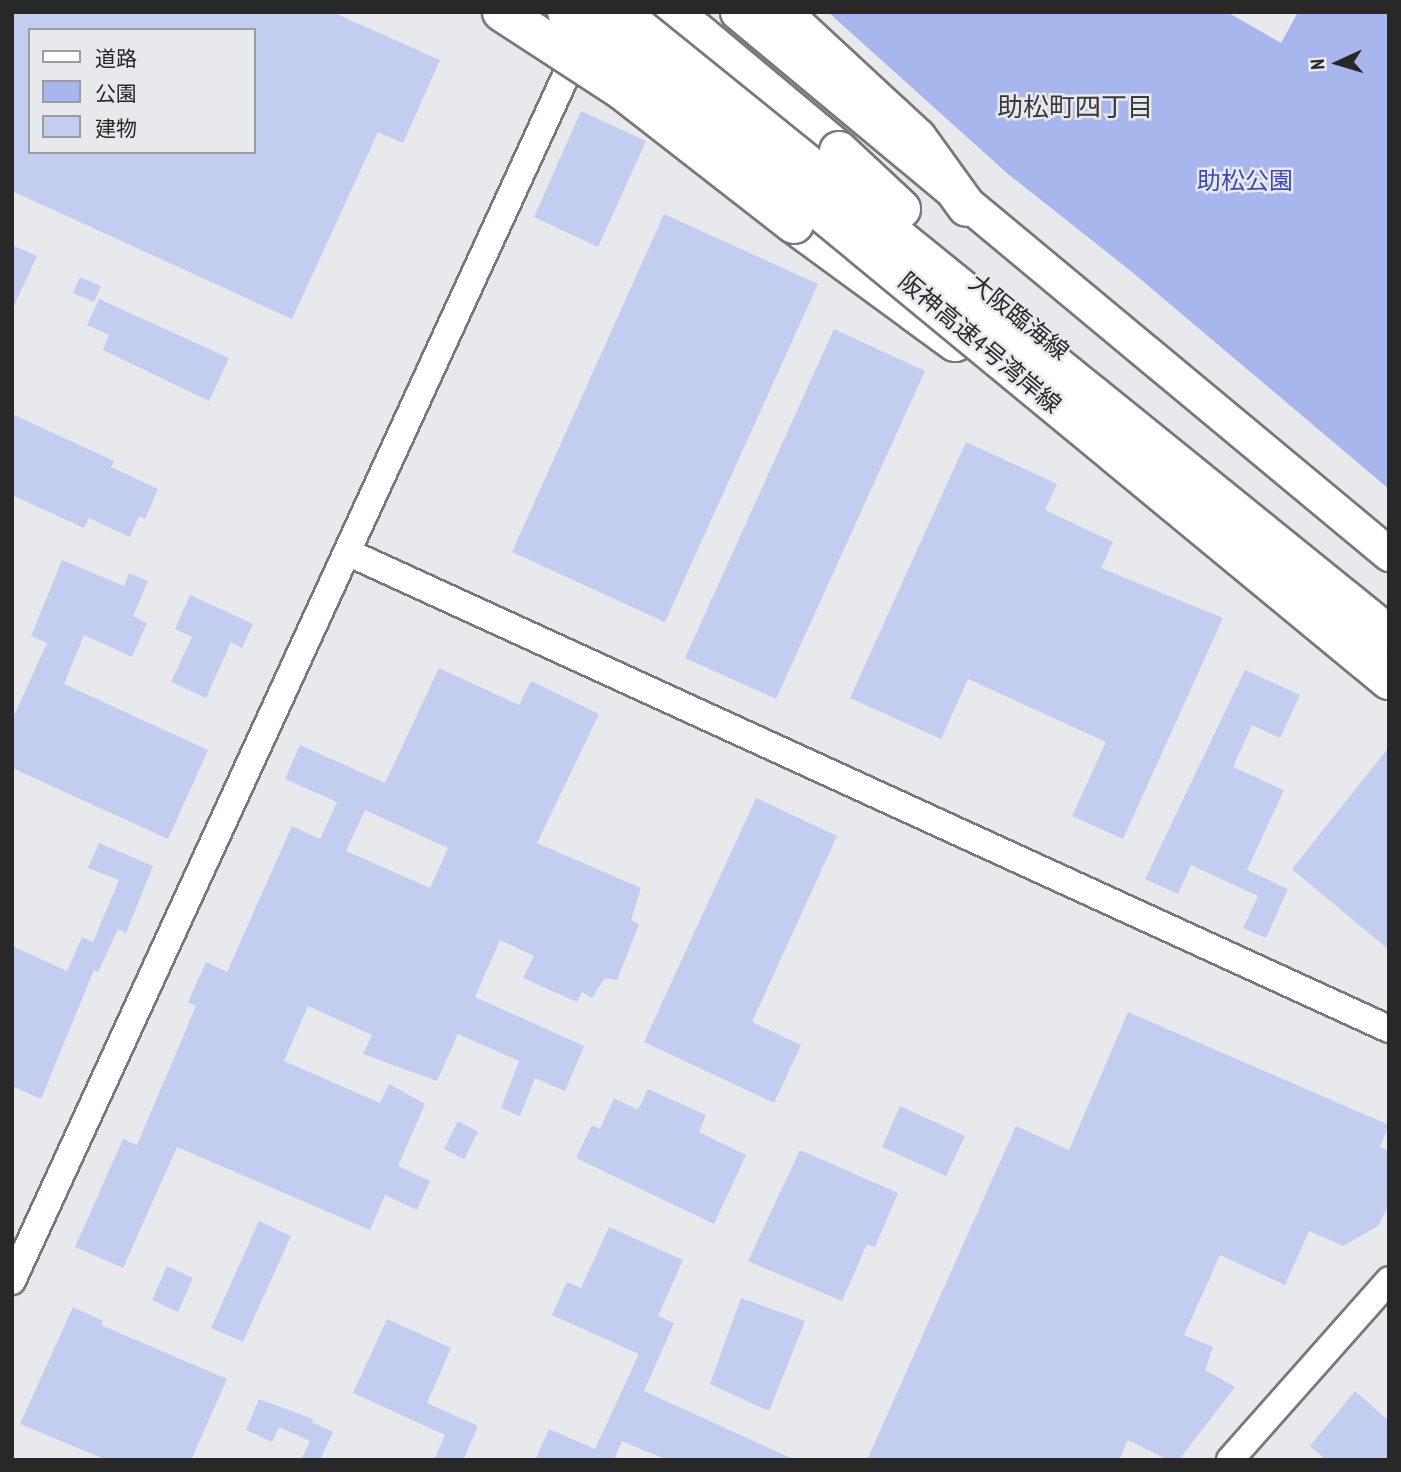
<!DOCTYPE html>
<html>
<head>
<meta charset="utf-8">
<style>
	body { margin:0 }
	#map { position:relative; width:1401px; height:1472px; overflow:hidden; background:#e8e9ec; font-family:"PT Sans Narrow","Noto Sans JP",sans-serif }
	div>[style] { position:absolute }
	.green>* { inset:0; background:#a8b6ee }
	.building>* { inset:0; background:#c3cdf0 }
	.roads { filter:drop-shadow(2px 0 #77787a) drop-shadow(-2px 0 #77787a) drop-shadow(0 2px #77787a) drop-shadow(0 -2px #77787a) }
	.tertiary>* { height:26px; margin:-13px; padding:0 13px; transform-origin:13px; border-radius:13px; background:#fff }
	.primary>* { height:33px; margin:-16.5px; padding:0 16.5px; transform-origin:16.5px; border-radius:16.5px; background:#fff }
	.motorway>* { height:38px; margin:-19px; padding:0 19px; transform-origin:19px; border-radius:19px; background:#fff }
	.bridges { filter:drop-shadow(2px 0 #77787a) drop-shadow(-2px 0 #77787a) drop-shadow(0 2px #77787a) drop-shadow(0 -2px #77787a) }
	.motorway-bridge>* { height:38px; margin:-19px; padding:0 19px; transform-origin:19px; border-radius:19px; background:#fff }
	span { translate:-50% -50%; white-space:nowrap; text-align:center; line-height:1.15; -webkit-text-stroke:5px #e8e9ec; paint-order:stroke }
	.park-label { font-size:24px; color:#3f4aad }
	.street-label { font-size:24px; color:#282829 }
	.neighbourhood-label { font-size:26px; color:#393a3c }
	.frame { position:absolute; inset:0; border:14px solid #282829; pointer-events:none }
	.legend { position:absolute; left:28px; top:28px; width:228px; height:126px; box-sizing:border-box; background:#e8e9ec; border:2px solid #9b9c9e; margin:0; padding:9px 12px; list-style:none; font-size:21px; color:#282829 }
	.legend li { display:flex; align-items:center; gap:14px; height:35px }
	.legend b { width:35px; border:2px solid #9b9c9e }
	.north { position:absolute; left:1303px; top:28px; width:70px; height:70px; -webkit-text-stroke:5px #e8e9ec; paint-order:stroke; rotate:266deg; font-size:19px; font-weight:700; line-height:28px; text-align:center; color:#282829 }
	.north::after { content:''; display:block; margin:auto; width:24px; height:32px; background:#282829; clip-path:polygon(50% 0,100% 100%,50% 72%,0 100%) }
</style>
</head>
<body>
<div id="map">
	<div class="green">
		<div style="clip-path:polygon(828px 12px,1227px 12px,1281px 43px,1298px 12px,1389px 12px,1389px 489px,1132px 272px,1008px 174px)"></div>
	</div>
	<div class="building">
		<div style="clip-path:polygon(evenodd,12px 12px,332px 12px,440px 60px,403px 143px,378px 132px,292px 319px,12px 191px,12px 12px,30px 30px,254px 30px,254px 152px,30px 152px,30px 30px)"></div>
		<div style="clip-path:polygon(581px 111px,646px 141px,598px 247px,534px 217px)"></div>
		<div style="clip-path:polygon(664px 214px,818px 284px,665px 622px,512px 552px)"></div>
		<div style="clip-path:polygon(12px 245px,37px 256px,12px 310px)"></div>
		<div style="clip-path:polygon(80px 277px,101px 286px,94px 302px,73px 293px)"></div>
		<div style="clip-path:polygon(99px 299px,229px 358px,209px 401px,103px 350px,109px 335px,87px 325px)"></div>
		<div style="clip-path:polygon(834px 329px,925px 371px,776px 699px,685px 658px)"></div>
		<div style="clip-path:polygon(12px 414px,114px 461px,111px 467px,158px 489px,145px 519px,139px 516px,130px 537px,89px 518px,84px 528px,12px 495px)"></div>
		<div style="clip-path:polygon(966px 442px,1057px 484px,1045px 510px,1113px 542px,1101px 568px,1223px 618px,1123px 839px,1072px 816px,1106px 742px,968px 679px,941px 739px,850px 698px)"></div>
		<div style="clip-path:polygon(62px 560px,124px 586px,129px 573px,148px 581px,133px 616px,147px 623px,132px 657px,84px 635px,64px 684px,208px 750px,168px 839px,12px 768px,12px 720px,47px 643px,31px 636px)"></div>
		<div style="clip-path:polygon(190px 595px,253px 624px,242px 648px,231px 642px,206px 698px,171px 682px,192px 637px,175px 629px)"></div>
		<div style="clip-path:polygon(evenodd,439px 668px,519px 705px,531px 681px,599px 714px,537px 843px,641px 888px,631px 920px,639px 924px,617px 980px,605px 978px,592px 998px,582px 992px,577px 1002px,523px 978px,534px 956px,500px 940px,475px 997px,584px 1046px,565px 1091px,535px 1078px,520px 1116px,501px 1108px,519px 1061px,458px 1034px,437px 1081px,363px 1054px,372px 1035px,308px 1006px,284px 1061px,380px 1103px,389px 1084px,425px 1104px,398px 1166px,430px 1181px,417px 1210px,385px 1195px,370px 1230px,177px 1147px,123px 1268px,75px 1247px,123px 1139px,137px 1145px,196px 1006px,188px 1002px,206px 962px,227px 972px,292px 826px,320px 839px,337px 802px,285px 779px,300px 745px,385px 783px,439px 668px,365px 810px,448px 848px,430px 888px,346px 851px,365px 810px)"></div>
		<div style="clip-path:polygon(1245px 670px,1300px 695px,1280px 738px,1252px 725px,1233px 767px,1284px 790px,1247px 870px,1288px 889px,1266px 938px,1243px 928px,1258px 896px,1191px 865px,1178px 894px,1145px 879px)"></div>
		<div style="clip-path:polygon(1389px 747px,1389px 950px,1292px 869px)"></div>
		<div style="clip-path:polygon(756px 798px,837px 836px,752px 1022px,801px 1045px,774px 1103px,644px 1042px)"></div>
		<div style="clip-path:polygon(99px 843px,153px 866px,126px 933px,118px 929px,98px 972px,94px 970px,41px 1099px,12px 1086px,12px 946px,67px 971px,82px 937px,93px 942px,119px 880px,88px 868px)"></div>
		<div style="clip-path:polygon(1128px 1012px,1389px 1125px,1380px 1147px,1389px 1151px,1389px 1205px,1378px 1226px,1343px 1246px,1309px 1231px,1285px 1285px,1220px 1255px,1184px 1335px,1213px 1347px,1205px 1370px,1235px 1387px,1179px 1460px,1168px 1460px,1128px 1440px,1119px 1460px,867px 1460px,1016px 1126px,1069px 1150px)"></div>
		<div style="clip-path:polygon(648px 1089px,706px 1115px,699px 1132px,746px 1155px,714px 1224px,576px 1158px,592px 1125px,600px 1129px,614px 1098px,638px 1110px)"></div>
		<div style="clip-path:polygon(900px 1106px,965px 1136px,946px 1176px,882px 1147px)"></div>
		<div style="clip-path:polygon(458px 1121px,478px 1132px,464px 1159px,444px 1149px)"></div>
		<div style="clip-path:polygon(800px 1150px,898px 1193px,875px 1247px,867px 1244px,842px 1301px,748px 1261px)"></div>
		<div style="clip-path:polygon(259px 1221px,291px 1236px,243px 1342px,211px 1328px)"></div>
		<div style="clip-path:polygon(609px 1227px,683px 1260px,658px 1316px,674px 1323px,644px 1391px,795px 1460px,667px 1460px,622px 1441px,615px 1457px,622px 1460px,535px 1460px,549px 1429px,595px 1449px,639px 1354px,552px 1315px,567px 1282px,581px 1288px)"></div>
		<div style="clip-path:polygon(167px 1266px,193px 1278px,178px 1312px,152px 1300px)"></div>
		<div style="clip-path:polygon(741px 1298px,805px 1321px,769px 1411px,710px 1384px)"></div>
		<div style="clip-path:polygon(73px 1307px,103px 1321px,101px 1325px,227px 1379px,191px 1460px,107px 1460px,20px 1424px)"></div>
		<div style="clip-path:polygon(387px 1319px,451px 1348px,427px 1403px,478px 1426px,463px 1460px,434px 1460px,445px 1435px,353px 1393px)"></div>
		<div style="clip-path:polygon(1355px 1391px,1389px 1421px,1389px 1460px,1326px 1460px,1310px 1446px)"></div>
		<div style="clip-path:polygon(259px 1399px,313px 1419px,312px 1422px,333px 1432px,320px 1460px,301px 1460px,310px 1441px,279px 1427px,272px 1442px,246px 1430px)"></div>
	</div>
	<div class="roads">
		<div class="tertiary">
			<div style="left:347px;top:552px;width:1146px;rotate:24.6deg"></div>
			<div style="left:12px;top:1281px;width:1360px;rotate:-65.32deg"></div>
			<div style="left:1230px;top:1460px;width:240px;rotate:-48.5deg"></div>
		</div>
		<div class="primary">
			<div style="left:737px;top:12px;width:848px;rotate:39.74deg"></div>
		</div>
		<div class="motorway">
			<div style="left:673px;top:12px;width:217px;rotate:39.9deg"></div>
			<div style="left:781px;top:12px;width:185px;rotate:42.8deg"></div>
			<div style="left:917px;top:138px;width:85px;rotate:54.1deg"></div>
			<div style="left:794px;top:224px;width:200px;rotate:36.2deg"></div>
		</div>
	</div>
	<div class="bridges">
		<div class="motorway-bridge">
			<div style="left:502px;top:12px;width:143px;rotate:33deg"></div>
			<div style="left:622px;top:90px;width:218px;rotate:37.9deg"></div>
			<div style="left:567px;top:12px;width:311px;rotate:38.1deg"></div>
			<div style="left:812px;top:204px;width:748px;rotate:39.52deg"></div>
			<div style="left:619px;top:12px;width:990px;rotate:38.98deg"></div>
			<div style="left:839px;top:151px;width:85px;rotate:43.1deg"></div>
		</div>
	</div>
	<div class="park-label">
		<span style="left:1245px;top:181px">助松公園</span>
	</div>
	<div class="street-label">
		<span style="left:1019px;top:317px;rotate:39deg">大阪臨海線</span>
		<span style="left:980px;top:343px;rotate:40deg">阪神高速4号湾岸線</span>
	</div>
	<div class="neighbourhood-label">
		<span style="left:1075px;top:107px">助松町四丁目</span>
	</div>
	<div class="frame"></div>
	<ul class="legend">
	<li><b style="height:9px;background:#fff"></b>道路</li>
	<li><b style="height:19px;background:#a8b6ee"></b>公園</li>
	<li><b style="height:19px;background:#c3cdf0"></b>建物</li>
	</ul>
	<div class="north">N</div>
</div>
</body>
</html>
